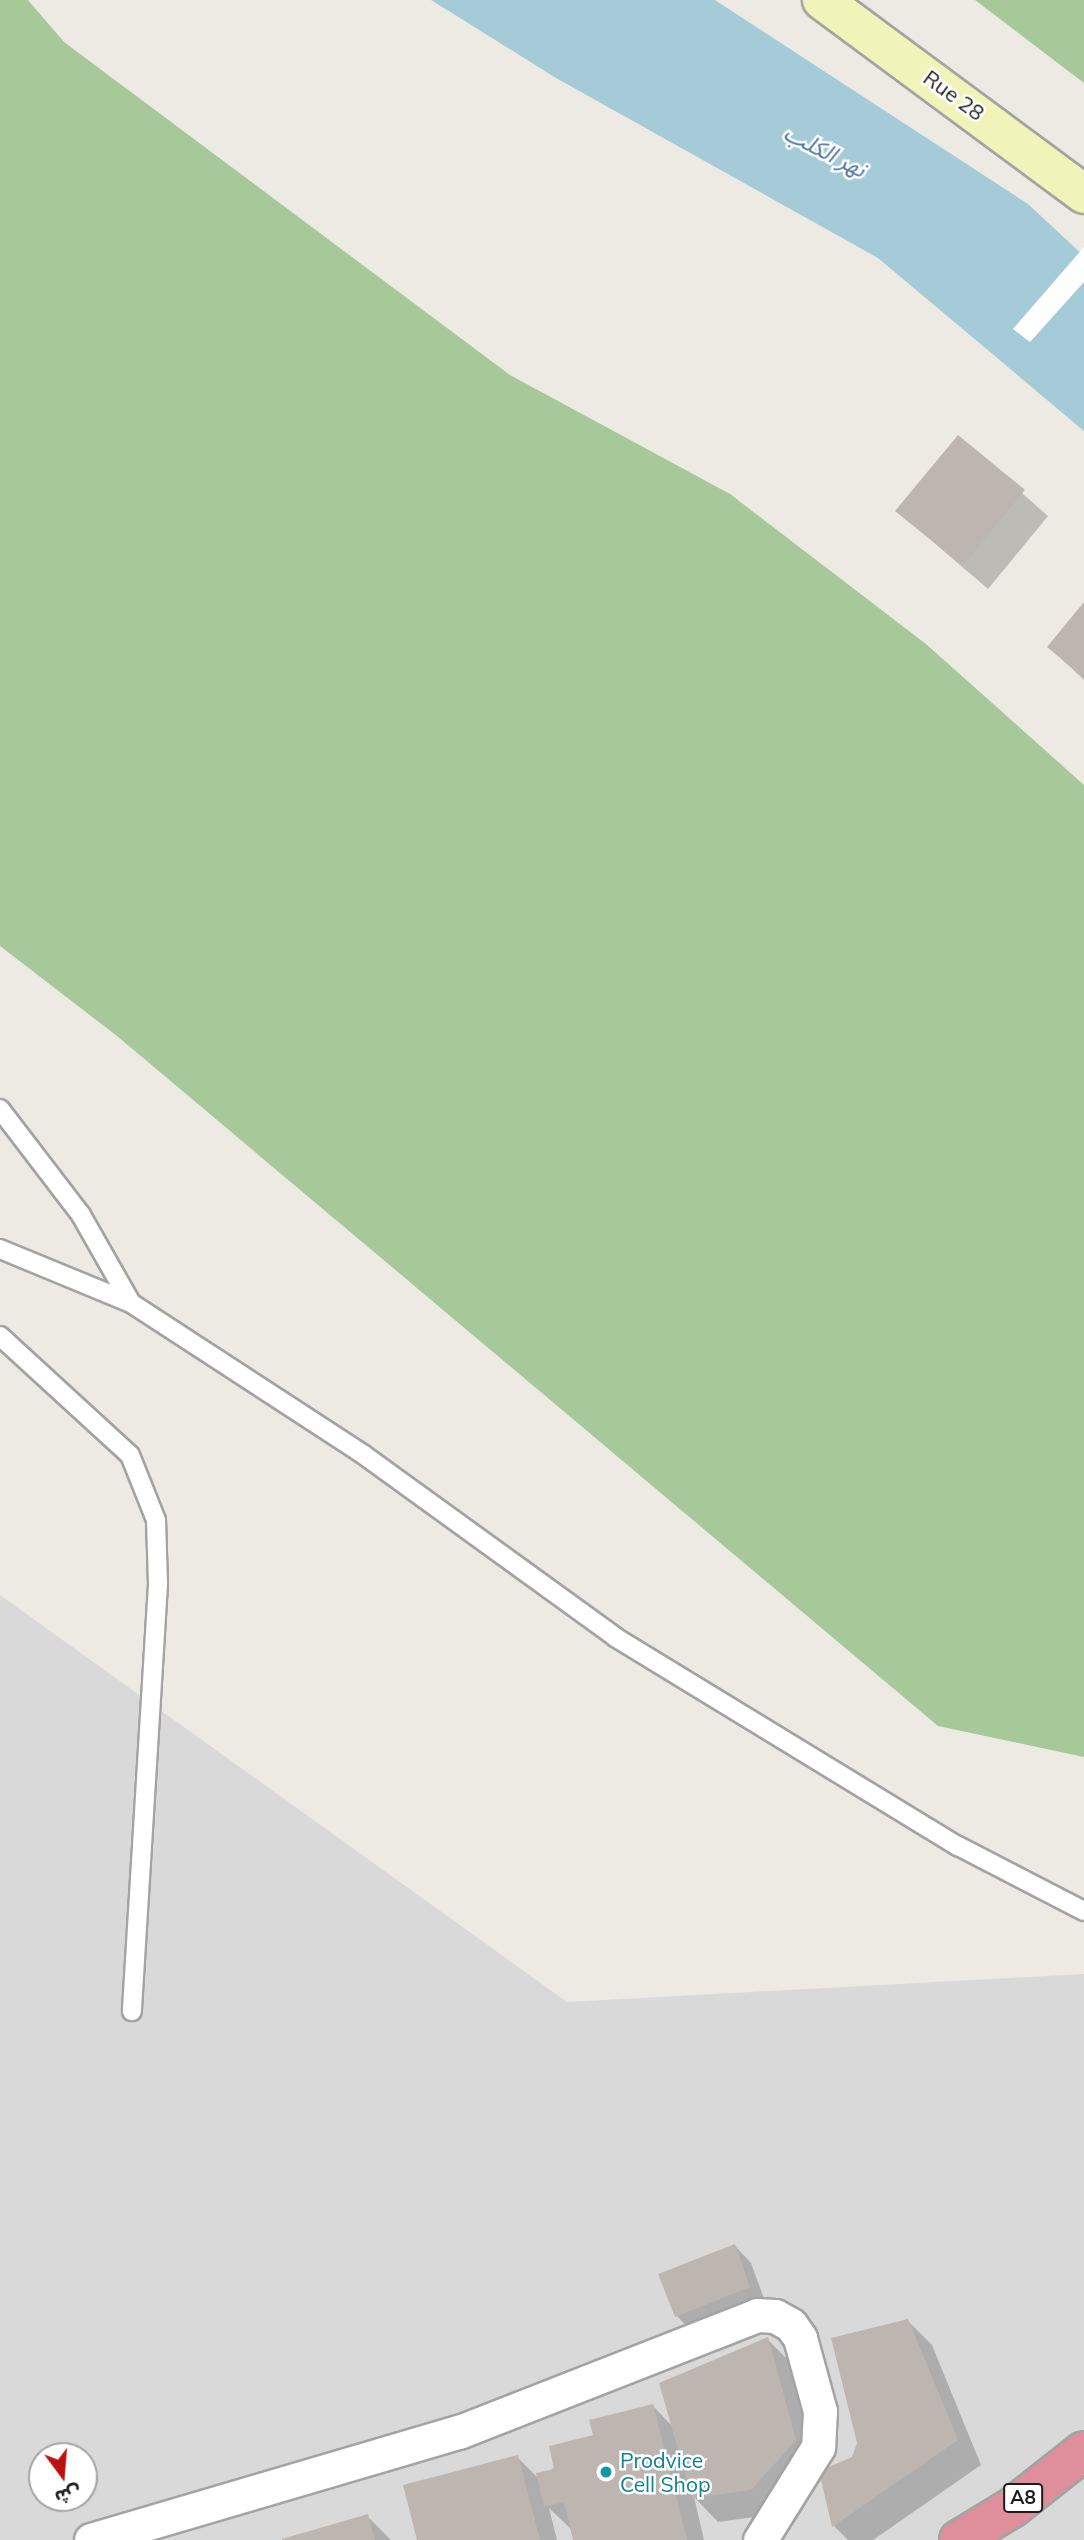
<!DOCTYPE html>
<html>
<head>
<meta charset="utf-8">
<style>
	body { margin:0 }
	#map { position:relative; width:1084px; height:2540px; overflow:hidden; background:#edeae3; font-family:Mulish,"Noto Sans Arabic",sans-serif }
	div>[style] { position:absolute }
	.residential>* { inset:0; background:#dad9d9 }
	.forest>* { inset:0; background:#a7c99a }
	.water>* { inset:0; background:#a6cbd8 }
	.pier>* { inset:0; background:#fff }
	.shadow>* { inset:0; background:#0003 }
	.building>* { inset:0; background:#bdb6b0 }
	.roads { filter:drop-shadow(2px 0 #a3a3a3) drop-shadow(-2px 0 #a3a3a3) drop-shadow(0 2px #a3a3a3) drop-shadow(0 -2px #a3a3a3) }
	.lane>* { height:18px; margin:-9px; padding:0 9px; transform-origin:9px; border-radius:9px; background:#fff }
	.street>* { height:33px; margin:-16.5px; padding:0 16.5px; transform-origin:16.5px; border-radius:16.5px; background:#fff }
	.secondary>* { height:38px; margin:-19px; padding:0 19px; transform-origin:19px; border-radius:19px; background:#f0f4b9 }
	.highway>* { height:38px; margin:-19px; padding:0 19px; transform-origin:19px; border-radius:19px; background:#df8f9c }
	.dots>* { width:19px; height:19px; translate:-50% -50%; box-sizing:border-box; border:4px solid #fff; border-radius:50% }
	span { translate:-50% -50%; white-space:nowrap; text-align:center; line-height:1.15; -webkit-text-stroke:5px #fff; paint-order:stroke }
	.shield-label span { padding:2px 5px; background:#fff; border:2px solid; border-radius:5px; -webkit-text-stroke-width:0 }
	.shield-label { font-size:19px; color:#1c1c1c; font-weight:700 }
	.street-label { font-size:21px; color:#1c1c1c }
	.culture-label { font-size:21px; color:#0d838f }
	.left { translate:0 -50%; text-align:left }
	.water-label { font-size:23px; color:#5078a4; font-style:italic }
	.north { position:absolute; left:28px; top:2442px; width:70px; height:70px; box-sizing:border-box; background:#fff; border:2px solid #a4a4a4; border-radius:50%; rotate:164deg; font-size:19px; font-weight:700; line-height:28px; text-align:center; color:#1c1c1c }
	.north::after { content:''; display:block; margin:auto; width:24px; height:32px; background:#ba130e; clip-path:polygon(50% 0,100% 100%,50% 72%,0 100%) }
</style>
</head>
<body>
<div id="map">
	<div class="residential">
		<div style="clip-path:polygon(evenodd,0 1595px,567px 2002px,1084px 1974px,1084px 2540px,0 2540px,0 1595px,42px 2456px,84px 2456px,84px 2498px,42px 2498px,42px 2456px)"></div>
	</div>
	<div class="forest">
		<div style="clip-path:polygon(0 0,28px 0,64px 42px,510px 375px,730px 494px,926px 644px,1084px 785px,1084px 1757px,938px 1726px,117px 1036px,0 946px)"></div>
		<div style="clip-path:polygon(975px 0,1084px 0,1084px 83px)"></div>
	</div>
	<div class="water">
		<div style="clip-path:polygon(431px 0,715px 0,1028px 204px,1084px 256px,1084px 431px,878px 258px,556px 78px)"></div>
	</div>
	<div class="pier">
		<div style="clip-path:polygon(1084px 247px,1084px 282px,1030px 342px,1013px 329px)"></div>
	</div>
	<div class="shadow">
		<div style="clip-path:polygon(958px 437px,1048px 516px,988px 589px,897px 511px)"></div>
		<div style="clip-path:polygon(1084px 605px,1084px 680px,1049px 647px)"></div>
		<div style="clip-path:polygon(735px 2246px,751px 2263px,766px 2304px,693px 2333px,677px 2316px)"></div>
		<div style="clip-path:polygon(908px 2321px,932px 2345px,981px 2465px,873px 2540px,848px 2540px,834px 2526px,821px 2472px,853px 2458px)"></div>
		<div style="clip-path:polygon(767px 2339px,792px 2364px,820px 2465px,776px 2514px,718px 2522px,694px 2497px,704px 2540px,575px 2540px,572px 2530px,549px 2508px,557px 2540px,419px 2540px,517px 2457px,539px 2479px,595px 2436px,653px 2406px,673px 2427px)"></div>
		<div style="clip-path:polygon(367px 2516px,391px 2540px,285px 2540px)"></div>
	</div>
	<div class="building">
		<div style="clip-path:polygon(958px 435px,1025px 490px,963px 566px,895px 511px)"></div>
		<div style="clip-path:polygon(1084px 602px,1084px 678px,1047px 647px)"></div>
		<div style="clip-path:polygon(735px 2244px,750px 2287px,675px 2317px,658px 2274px)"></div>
		<div style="clip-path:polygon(908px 2319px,958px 2440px,832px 2527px,819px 2471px,852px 2457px,857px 2443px,831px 2338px)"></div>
		<div style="clip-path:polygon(768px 2337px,796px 2440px,751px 2490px,692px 2498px,659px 2383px)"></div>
		<div style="clip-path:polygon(653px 2404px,687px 2540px,573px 2540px,564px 2502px,544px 2507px,536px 2473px,554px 2469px,549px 2446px,593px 2435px,589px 2420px)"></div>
		<div style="clip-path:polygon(518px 2455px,540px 2540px,417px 2540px,403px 2485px)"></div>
		<div style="clip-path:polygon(368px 2514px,375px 2540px,282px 2540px,282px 2539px)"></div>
	</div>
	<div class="roads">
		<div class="lane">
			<div style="left:0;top:1109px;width:133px;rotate:52.6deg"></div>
			<div style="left:81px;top:1215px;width:101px;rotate:60.4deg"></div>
			<div style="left:0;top:1249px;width:142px;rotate:22.4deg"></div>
			<div style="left:131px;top:1303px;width:278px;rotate:33.1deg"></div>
			<div style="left:364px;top:1455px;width:310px;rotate:35.9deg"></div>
			<div style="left:615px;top:1637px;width:402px;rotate:31.4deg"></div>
			<div style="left:958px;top:1846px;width:142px;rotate:27.3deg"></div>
			<div style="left:0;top:1336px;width:176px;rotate:42.5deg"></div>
			<div style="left:130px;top:1455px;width:70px;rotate:68.2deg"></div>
			<div style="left:156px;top:1520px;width:64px;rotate:88.2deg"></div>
			<div style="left:158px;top:1584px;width:428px;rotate:93.5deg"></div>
		</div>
		<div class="street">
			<div style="left:91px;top:2540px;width:384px;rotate:-16.4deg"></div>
			<div style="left:459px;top:2432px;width:320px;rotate:-21.4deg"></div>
			<div style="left:757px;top:2315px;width:18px;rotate:3deg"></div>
			<div style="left:775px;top:2316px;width:18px;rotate:29deg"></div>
			<div style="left:791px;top:2325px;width:16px;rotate:55deg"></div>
			<div style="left:800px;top:2338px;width:76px;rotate:74.7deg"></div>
			<div style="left:820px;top:2411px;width:36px;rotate:93deg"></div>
			<div style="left:818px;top:2447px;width:110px;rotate:121.9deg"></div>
		</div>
		<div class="secondary">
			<div style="left:822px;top:0;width:326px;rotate:36.5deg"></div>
		</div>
		<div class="highway">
			<div style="left:959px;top:2540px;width:63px;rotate:-31.4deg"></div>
			<div style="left:1013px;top:2507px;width:90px;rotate:-38.3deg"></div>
		</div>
	</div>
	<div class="dots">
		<div style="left:606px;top:2472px;background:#0f9aa8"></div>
	</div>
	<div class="shield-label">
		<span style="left:1023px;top:2498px">A8</span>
	</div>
	<div class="street-label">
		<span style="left:954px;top:95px;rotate:36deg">Rue 28</span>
	</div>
	<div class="culture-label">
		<span class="left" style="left:620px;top:2472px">Prodvice<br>Cell Shop</span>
	</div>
	<div class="water-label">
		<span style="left:825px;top:151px;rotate:27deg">نهر الكلب</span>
	</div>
	<div class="north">ش</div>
</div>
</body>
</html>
